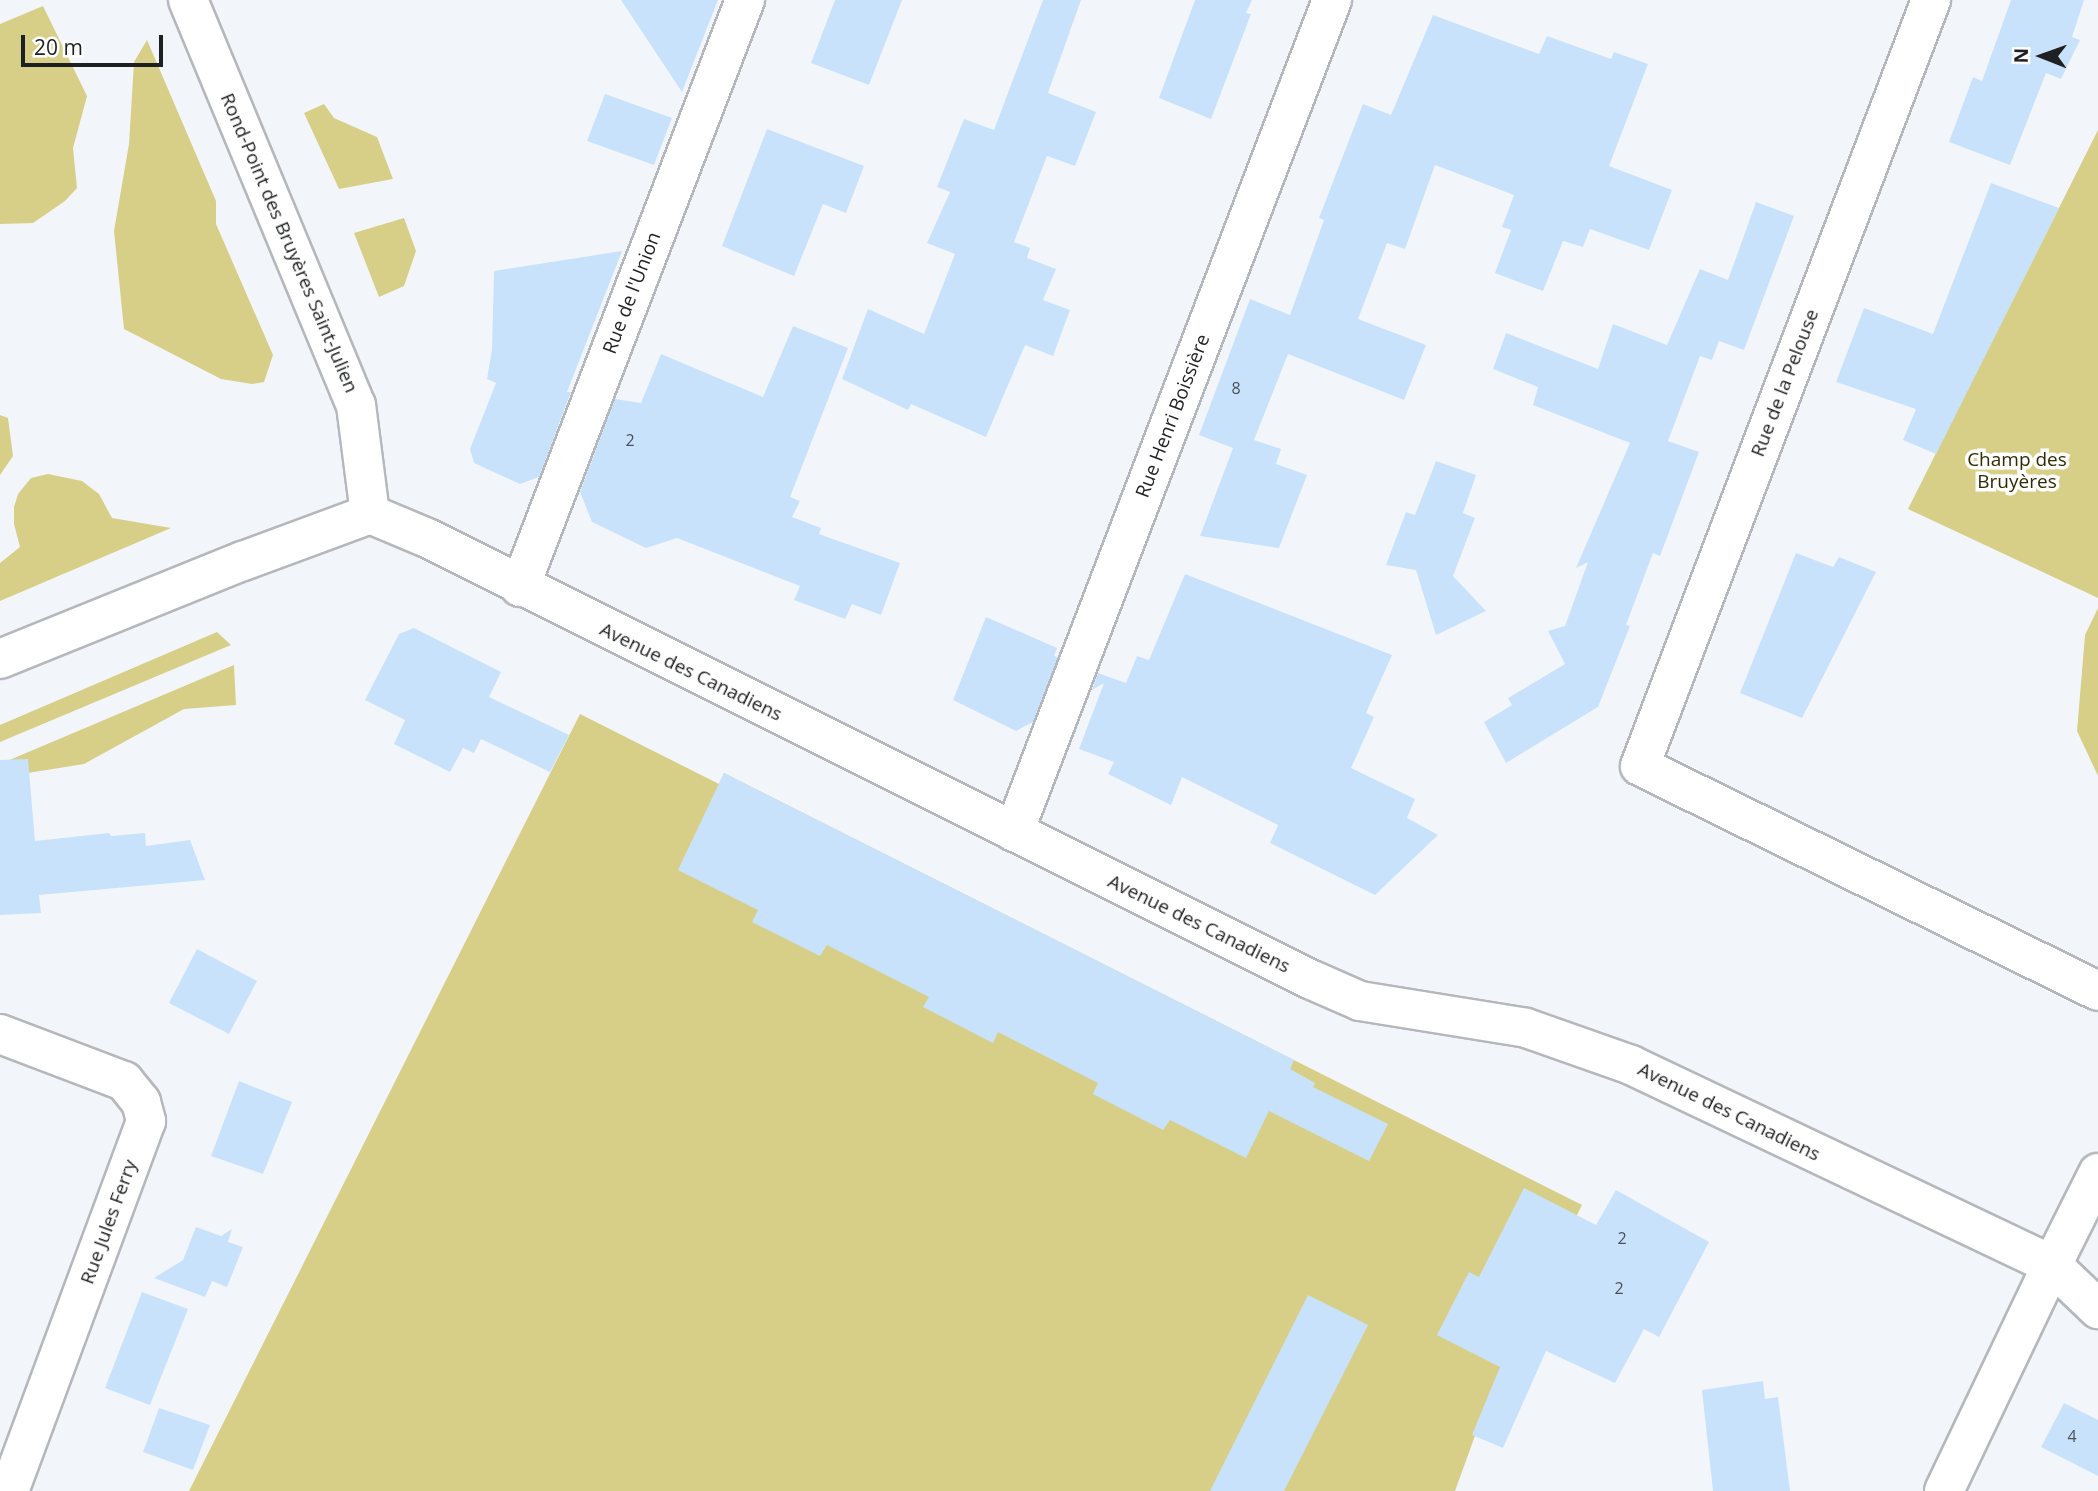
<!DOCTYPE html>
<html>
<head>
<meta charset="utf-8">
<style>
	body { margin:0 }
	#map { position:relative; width:2098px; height:1491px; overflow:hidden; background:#f2f6fb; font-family:"Open Sans",sans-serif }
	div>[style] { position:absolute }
	.green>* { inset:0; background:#d7cf88 }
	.building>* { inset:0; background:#c9e2fc }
	.roads { filter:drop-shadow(2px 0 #b4b8bc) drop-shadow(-2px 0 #b4b8bc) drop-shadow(0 2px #b4b8bc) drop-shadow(0 -2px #b4b8bc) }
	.street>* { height:38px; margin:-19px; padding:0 19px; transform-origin:19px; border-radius:19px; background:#fff }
	.secondary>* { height:38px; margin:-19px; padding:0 19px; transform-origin:19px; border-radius:19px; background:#fff }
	span { translate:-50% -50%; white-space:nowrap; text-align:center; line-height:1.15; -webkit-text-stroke:7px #fff; paint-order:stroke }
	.number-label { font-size:16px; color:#4a5058 }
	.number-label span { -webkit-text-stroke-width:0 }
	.street-label { font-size:19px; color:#1f2022 }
	.park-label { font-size:19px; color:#2f2b03 }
	.north { position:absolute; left:2007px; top:21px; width:70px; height:70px; -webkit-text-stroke:5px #fff; paint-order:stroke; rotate:271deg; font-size:19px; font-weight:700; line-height:28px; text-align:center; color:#1f2022 }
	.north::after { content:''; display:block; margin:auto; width:24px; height:32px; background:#1f2022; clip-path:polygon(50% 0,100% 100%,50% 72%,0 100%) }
	.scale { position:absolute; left:21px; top:35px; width:142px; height:32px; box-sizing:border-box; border:4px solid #1f2022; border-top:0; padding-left:9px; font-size:21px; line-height:24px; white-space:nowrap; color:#1f2022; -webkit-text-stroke:5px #fff; paint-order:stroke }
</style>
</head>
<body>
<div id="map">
	<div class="green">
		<div style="clip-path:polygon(43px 6px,87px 96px,73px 148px,77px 188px,65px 201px,33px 223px,0 224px,0 24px)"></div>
		<div style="clip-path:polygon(147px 40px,216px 201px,216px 224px,273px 355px,264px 382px,252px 384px,221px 379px,124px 329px,114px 231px,129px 144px,134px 62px)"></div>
		<div style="clip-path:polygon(324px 104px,334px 118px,377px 137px,393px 179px,339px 189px,304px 113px)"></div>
		<div style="clip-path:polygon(2098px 130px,2098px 598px,1908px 509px)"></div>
		<div style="clip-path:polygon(404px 218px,416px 251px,404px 286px,379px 297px,354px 233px)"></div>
		<div style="clip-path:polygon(0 415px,8px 418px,13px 456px,0 475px)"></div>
		<div style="clip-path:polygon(48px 474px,82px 481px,99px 494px,112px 518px,171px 528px,0 601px,0 563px,20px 547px,14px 524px,14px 507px,18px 494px,31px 478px)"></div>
		<div style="clip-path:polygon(2098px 608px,2098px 776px,2077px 731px,2085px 635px)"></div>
		<div style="clip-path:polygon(217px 632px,231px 645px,0 742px,0 725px)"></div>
		<div style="clip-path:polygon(234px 665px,236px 705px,184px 709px,84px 764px,3px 777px,0 764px)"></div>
		<div style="clip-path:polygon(580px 714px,719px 784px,724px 773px,1582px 1205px,1493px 1386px,1455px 1491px,189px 1491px)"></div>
	</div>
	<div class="building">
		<div style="clip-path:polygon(621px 0,718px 0,682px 92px)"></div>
		<div style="clip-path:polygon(835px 0,902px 0,869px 85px,811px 63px)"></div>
		<div style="clip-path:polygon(1043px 0,1081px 0,1048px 93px,1096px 112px,1075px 166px,1047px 156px,1014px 242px,1030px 248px,1027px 258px,1056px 269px,1043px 300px,1070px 310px,1053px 356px,1025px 345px,986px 437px,911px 404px,908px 410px,842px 379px,868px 309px,924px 334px,955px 254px,927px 243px,950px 192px,937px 187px,964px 119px,994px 130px)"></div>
		<div style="clip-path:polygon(1195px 0,1252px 0,1246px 13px,1251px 14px,1211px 119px,1159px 98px)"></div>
		<div style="clip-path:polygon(2011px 0,2084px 0,2072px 37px,2080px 40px,2061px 79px,2046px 73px,2010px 165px,1949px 142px,1973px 77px,1982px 81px)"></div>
		<div style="clip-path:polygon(1433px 15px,1539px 54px,1547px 36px,1611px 59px,1614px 52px,1648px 64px,1609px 166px,1672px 190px,1649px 250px,1590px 229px,1583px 247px,1563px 241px,1543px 291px,1495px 273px,1511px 230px,1502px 227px,1514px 195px,1435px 165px,1405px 249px,1387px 243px,1358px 319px,1426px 345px,1404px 400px,1288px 354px,1254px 440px,1281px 449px,1276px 464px,1307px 475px,1279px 548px,1200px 536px,1233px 448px,1199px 435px,1250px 299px,1290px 315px,1324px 220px,1319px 218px,1363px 104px,1391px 115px)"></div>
		<div style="clip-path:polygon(605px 94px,672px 118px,654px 165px,587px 141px)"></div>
		<div style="clip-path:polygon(767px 129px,864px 166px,846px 213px,823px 204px,794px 276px,722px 246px)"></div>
		<div style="clip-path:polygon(1991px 183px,2059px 208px,1936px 454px,1903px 440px,1916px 409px,1836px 382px,1864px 308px,1933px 334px)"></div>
		<div style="clip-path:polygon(1756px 202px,1794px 216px,1744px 350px,1719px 341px,1712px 360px,1700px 356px,1668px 441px,1699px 452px,1660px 556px,1653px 553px,1626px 625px,1630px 626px,1598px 707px,1506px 763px,1484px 722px,1512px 705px,1508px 698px,1565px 664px,1548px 631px,1565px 626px,1588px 562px,1576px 568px,1630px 443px,1533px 405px,1538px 387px,1493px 369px,1506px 333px,1598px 369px,1613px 324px,1667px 345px,1700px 269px,1728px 280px)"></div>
		<div style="clip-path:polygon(622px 251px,567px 392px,571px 392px,539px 477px,520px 484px,474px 463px,470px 449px,496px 383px,487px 379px,492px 350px,494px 271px)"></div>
		<div style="clip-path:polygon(793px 326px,848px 348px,790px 497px,800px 501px,792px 517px,821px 528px,819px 534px,900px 563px,881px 615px,852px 604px,845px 619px,794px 600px,800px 586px,677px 538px,646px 548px,592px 522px,580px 492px,615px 399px,641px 403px,661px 354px,763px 397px)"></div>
		<div style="clip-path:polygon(1436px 461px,1476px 475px,1463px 513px,1475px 518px,1453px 576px,1486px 611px,1436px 635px,1416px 570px,1386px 565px,1406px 512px,1415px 515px)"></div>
		<div style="clip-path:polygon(1796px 553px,1833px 567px,1839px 557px,1876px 572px,1802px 718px,1740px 693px)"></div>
		<div style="clip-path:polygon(1185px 574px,1392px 655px,1366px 713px,1374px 717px,1351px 768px,1415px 799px,1407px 818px,1438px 835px,1375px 895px,1270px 843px,1278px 825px,1182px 777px,1171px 805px,1108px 774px,1114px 762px,1079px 749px,1104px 683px,1092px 690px,1098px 673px,1126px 683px,1137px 656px,1149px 660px)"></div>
		<div style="clip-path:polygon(986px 617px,1057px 648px,1054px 656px,1058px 657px,1033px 722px,1016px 731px,953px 700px)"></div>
		<div style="clip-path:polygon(414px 628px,501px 672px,489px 697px,569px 735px,550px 772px,481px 739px,474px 753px,463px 748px,450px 772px,394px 744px,405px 720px,365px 700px,399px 634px)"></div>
		<div style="clip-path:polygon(28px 759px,35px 841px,109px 833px,111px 836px,145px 833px,146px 846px,190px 840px,205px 880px,39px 895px,41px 913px,0 915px,0 760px)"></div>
		<div style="clip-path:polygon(724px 773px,1294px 1060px,1290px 1069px,1315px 1083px,1313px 1087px,1388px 1124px,1369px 1161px,1269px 1111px,1246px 1158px,1170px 1120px,1163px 1130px,1093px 1094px,1098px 1083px,998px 1032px,993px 1043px,923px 1007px,929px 997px,827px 945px,820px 956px,752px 922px,758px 910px,678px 870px)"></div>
		<div style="clip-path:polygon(197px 949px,257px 981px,229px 1034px,169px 1003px)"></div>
		<div style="clip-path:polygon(239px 1081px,292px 1102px,263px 1174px,211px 1156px)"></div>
		<div style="clip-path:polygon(1524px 1188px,1596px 1225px,1616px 1190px,1709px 1242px,1659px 1337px,1644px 1329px,1615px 1383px,1546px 1351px,1503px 1448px,1472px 1435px,1500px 1367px,1437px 1335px,1469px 1272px,1479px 1277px)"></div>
		<div style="clip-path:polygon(196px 1227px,221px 1236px,232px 1229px,228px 1242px,243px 1247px,227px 1287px,212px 1281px,205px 1297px,154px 1278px,183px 1260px)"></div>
		<div style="clip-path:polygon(142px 1292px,188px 1309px,150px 1405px,105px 1388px)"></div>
		<div style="clip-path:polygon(1308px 1295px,1368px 1325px,1284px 1491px,1210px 1491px)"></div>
		<div style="clip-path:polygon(1763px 1381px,1765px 1399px,1778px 1397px,1790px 1491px,1713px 1491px,1702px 1390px)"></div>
		<div style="clip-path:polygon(2064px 1403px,2098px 1420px,2098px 1476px,2041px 1447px)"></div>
		<div style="clip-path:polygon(159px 1408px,210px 1425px,193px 1470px,143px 1452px)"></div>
	</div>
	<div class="roads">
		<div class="street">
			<div style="left:1931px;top:0;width:819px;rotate:110.8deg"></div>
			<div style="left:1640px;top:766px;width:510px;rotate:26.16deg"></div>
			<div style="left:520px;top:587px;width:629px;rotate:-69.03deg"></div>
			<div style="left:1014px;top:832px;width:891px;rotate:-69.08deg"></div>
			<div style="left:0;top:1034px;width:133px;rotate:20.8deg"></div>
			<div style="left:124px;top:1081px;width:27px;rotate:51deg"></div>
			<div style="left:141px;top:1102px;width:20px;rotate:75deg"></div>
			<div style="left:146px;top:1121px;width:395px;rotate:110.3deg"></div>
			<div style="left:2052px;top:1265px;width:103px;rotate:-63.4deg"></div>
		</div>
		<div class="secondary">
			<div style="left:188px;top:0;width:438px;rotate:67.5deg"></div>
			<div style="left:356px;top:405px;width:110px;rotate:82.7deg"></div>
			<div style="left:370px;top:514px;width:62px;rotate:22.8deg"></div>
			<div style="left:427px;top:538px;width:989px;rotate:26.54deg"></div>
			<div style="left:1312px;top:980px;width:52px;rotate:23.6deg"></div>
			<div style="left:1360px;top:1001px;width:168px;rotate:9.2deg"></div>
			<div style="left:1526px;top:1028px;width:111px;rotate:19.4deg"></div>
			<div style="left:1631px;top:1065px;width:466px;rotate:25.4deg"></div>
			<div style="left:2052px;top:1265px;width:64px;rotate:43.7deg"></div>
			<div style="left:0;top:659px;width:262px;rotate:-22deg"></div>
			<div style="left:243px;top:561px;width:135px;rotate:-20.3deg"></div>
			<div style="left:1944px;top:1491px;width:250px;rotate:-64.5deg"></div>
		</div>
	</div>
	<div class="number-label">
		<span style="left:1236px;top:388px">8</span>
		<span style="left:630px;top:440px">2</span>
		<span style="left:1622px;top:1238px">2</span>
		<span style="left:1619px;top:1288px">2</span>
		<span style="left:2072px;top:1436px">4</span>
	</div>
	<div class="street-label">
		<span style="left:289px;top:243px;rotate:67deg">Rond-Point des Bruyères Saint-Julien</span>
		<span style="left:632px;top:293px;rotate:-69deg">Rue de l'Union</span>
		<span style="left:1785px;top:383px;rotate:-69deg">Rue de la Pelouse</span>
		<span style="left:1173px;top:416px;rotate:-69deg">Rue Henri Boissière</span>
		<span style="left:691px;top:672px;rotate:26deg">Avenue des Canadiens</span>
		<span style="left:1199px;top:924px;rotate:26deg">Avenue des Canadiens</span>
		<span style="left:1729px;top:1112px;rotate:26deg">Avenue des Canadiens</span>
		<span style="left:109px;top:1222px;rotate:-70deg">Rue Jules Ferry</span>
	</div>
	<div class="park-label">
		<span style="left:2017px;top:471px">Champ des<br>Bruyères</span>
	</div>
	<div class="north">N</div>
	<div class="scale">20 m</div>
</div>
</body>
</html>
